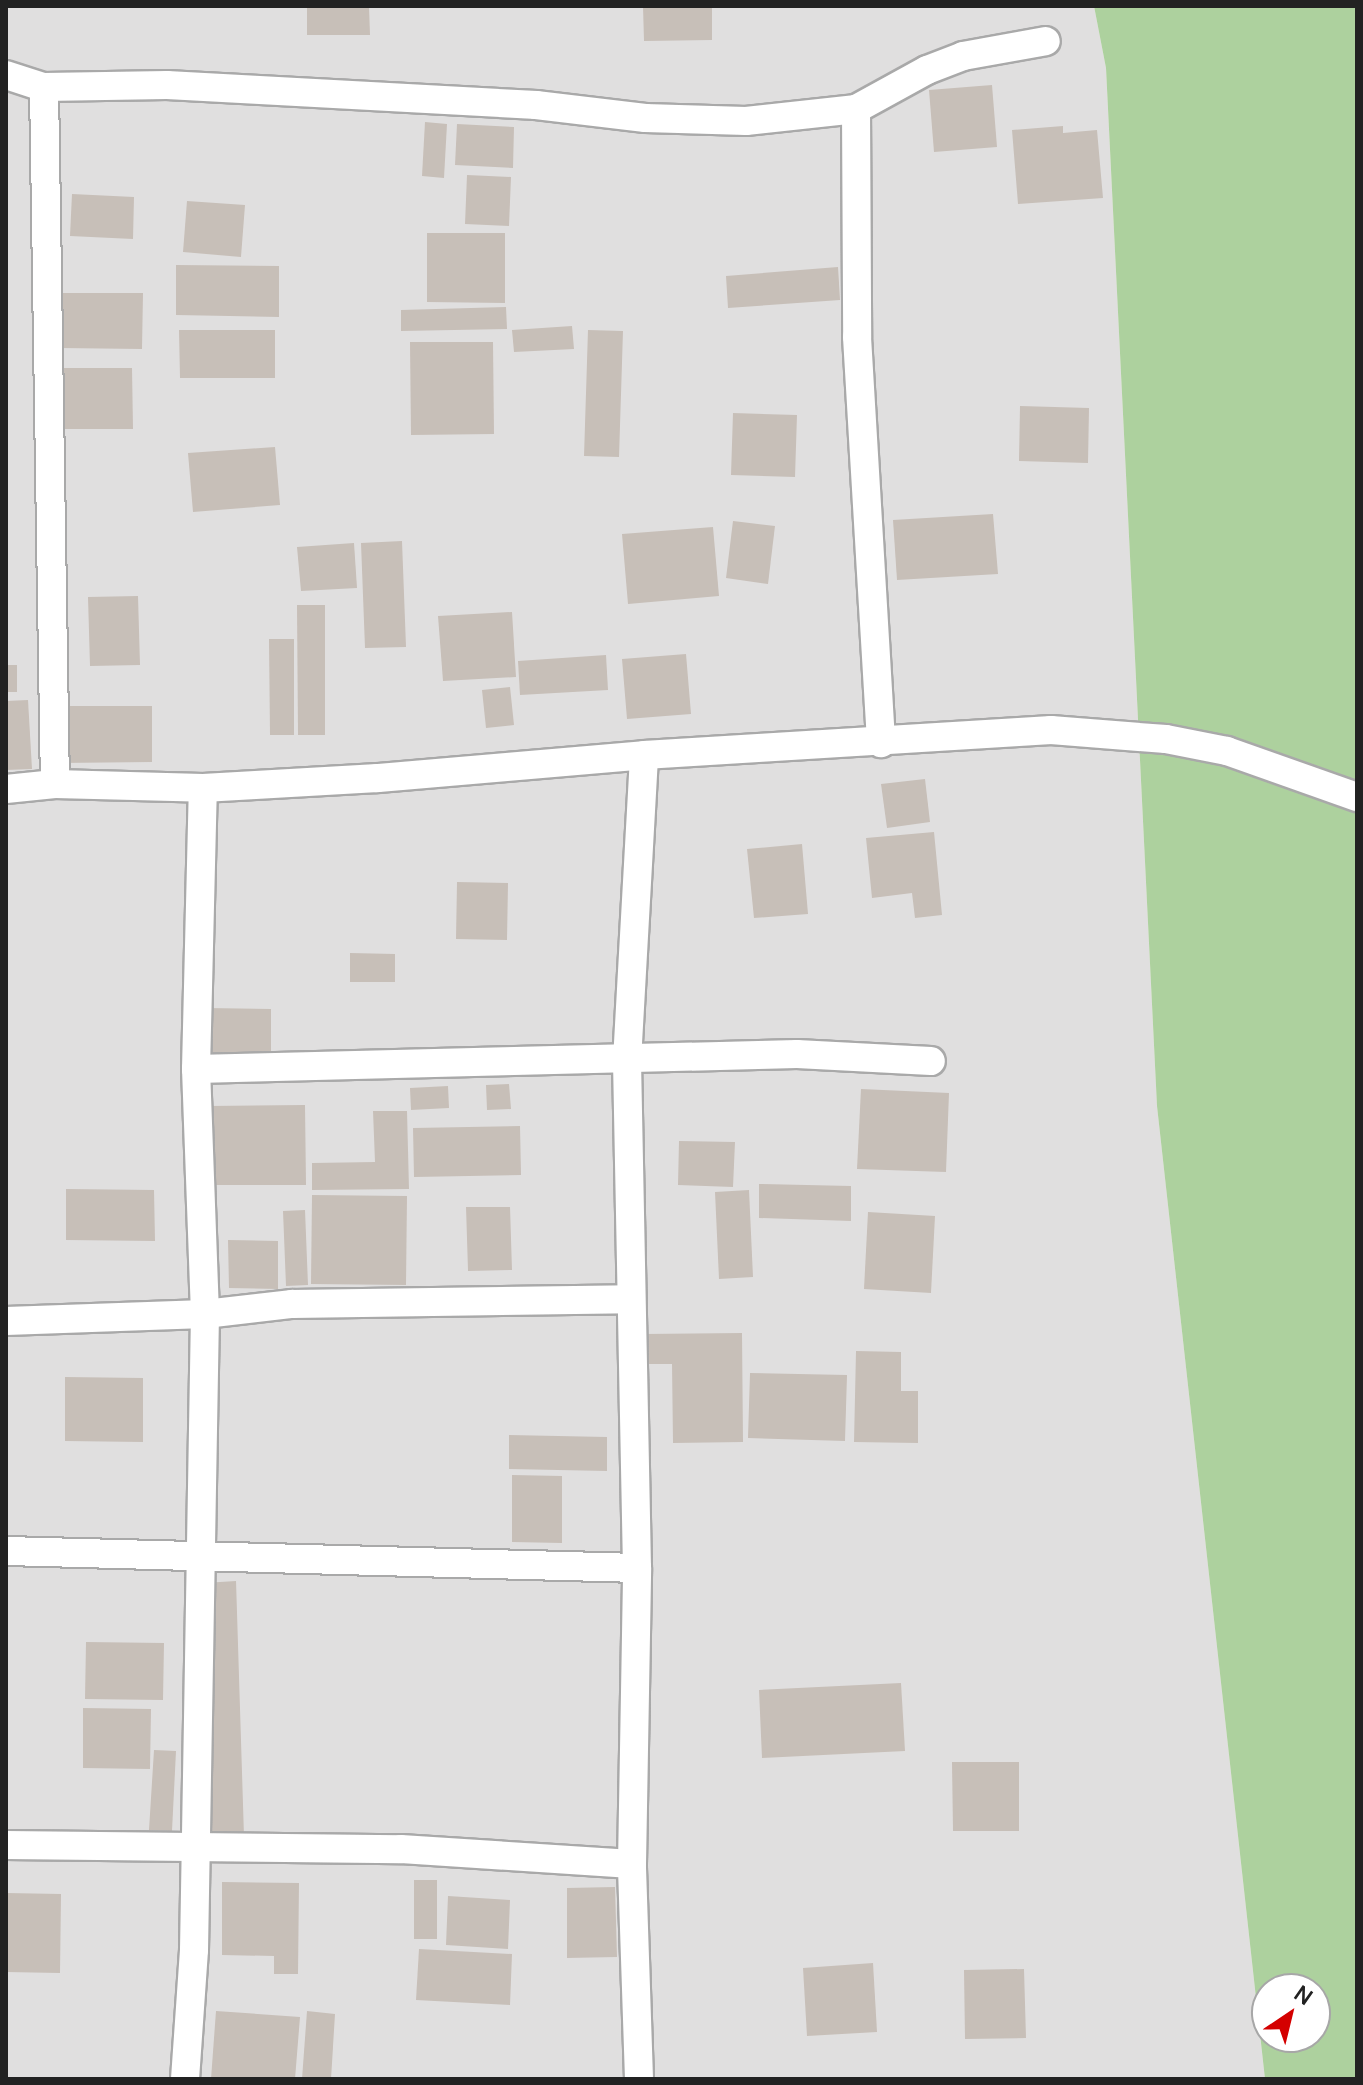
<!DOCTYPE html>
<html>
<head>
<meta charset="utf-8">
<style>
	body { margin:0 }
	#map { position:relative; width:1363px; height:2085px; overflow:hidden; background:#f2efe9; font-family:Manrope,sans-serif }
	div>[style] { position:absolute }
	.residential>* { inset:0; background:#e0dfdf }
	.forest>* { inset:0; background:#add19e }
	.building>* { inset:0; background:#c7bfb8 }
	.roads { filter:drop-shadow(2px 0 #a9a9a9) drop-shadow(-2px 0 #a9a9a9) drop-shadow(0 2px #a9a9a9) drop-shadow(0 -2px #a9a9a9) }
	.minor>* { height:28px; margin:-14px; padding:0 14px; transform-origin:14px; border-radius:14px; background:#fff }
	span { translate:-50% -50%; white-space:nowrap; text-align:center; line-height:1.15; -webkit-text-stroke:6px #fff; paint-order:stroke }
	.frame { position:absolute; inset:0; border:8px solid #222; pointer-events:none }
	.north { position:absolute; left:1251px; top:1973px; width:80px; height:80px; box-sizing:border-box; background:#fff; border:2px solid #a7a7a7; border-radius:50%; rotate:35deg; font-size:22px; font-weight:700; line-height:32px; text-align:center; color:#222 }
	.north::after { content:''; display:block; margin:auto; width:28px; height:36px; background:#d40000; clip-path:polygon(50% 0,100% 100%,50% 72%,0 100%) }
</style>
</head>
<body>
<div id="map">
	<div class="residential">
		<div style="clip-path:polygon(6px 6px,1094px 6px,1106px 68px,1157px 1106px,1265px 2079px,6px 2079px)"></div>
	</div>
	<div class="forest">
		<div style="clip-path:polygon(evenodd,1094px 6px,1357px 6px,1357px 2079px,1265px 2079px,1157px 1106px,1106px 68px,1094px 6px,1267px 1989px,1315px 1989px,1315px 2037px,1267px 2037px,1267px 1989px)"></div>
	</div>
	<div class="building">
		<div style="clip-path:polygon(307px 6px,369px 6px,370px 35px,307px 35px)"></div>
		<div style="clip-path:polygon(643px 6px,712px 6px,712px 40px,644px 41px)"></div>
		<div style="clip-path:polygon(992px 85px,997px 147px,934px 152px,929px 90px)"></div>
		<div style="clip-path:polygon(425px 122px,447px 124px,444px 178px,422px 176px)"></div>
		<div style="clip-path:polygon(457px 124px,514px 127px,513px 168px,455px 165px)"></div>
		<div style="clip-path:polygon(1063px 126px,1063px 133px,1097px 130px,1103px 198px,1018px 204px,1012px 130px)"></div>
		<div style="clip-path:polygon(467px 175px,511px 177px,509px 226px,465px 224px)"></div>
		<div style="clip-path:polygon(72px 194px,134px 197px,133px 239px,70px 236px)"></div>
		<div style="clip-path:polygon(187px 201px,245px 205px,241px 257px,183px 252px)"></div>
		<div style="clip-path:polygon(427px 233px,505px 233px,505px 303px,427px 302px)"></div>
		<div style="clip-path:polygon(176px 265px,279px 266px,279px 317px,176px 315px)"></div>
		<div style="clip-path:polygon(838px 267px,840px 300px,728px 308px,726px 276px)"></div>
		<div style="clip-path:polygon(60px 293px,143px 293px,142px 349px,60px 348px)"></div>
		<div style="clip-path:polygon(506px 307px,507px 329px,401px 331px,401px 310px)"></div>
		<div style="clip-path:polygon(572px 326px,574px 349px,514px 352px,512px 330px)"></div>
		<div style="clip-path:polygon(179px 330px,275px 330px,275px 378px,180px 378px)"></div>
		<div style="clip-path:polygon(588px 330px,623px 331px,619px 457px,584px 456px)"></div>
		<div style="clip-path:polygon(410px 342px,493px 342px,494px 434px,411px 435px)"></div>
		<div style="clip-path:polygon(59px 368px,132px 368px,133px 429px,60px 429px)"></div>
		<div style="clip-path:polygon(1020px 406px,1089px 408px,1088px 463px,1019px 461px)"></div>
		<div style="clip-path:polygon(733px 413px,797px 415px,795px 477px,731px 475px)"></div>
		<div style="clip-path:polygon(275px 447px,280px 505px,193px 512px,188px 453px)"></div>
		<div style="clip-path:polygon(993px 514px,998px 574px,897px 580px,893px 520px)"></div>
		<div style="clip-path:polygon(733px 521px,775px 526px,768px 584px,726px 578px)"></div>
		<div style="clip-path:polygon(713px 527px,719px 596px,628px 604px,622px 534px)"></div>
		<div style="clip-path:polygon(402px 541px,406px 647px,365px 648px,361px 543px)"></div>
		<div style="clip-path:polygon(354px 543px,357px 588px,301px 591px,297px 547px)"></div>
		<div style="clip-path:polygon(138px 596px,140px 665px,90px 666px,88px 597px)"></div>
		<div style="clip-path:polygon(297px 605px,325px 605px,325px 735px,298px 735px)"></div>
		<div style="clip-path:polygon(512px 612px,516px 677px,443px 681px,438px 616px)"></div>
		<div style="clip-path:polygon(269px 639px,294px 639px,294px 735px,270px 735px)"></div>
		<div style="clip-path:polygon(686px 654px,691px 714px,627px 719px,622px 659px)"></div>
		<div style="clip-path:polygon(606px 655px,608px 690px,520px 695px,518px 661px)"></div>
		<div style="clip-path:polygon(6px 665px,17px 665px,17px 692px,6px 692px)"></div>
		<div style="clip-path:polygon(510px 687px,514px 725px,486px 728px,482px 690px)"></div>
		<div style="clip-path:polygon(28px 700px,32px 769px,6px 770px,6px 701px)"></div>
		<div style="clip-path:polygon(58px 706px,152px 706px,152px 762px,59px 763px)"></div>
		<div style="clip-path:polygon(925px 779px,930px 822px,887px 828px,881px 784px)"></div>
		<div style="clip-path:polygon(934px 832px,942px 915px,915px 918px,912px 893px,872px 898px,866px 838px)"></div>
		<div style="clip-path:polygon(802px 844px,808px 914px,754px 918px,747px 849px)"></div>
		<div style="clip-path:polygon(457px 882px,508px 883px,507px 940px,456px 939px)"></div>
		<div style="clip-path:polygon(350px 953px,395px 954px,395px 982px,350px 982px)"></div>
		<div style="clip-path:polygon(207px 1008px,271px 1009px,271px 1053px,207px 1053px)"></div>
		<div style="clip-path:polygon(509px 1084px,511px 1109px,487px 1110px,486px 1085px)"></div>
		<div style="clip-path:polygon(448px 1086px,449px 1108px,411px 1110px,410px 1088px)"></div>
		<div style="clip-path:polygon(861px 1089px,949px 1093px,946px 1172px,857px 1169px)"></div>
		<div style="clip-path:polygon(305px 1105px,306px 1185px,210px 1185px,209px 1106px)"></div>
		<div style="clip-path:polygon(373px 1111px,407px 1111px,409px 1189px,312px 1190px,312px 1163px,375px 1162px)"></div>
		<div style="clip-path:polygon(520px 1126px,521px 1175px,414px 1177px,413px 1128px)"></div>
		<div style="clip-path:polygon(679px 1141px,735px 1142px,733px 1187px,678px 1185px)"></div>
		<div style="clip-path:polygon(759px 1184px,851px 1186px,851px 1221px,759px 1218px)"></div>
		<div style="clip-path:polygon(66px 1189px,154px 1190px,155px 1241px,66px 1240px)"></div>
		<div style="clip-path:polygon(749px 1190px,753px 1277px,719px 1279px,715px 1192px)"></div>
		<div style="clip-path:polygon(312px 1195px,407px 1196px,406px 1285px,311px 1284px)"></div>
		<div style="clip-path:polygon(466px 1207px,510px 1207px,512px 1270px,468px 1271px)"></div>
		<div style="clip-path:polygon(305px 1210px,308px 1285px,286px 1286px,283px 1211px)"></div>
		<div style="clip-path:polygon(868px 1212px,935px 1216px,931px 1293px,864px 1289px)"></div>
		<div style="clip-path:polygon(228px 1240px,278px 1241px,278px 1289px,229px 1288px)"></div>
		<div style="clip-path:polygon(742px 1333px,743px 1442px,673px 1443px,672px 1364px,644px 1364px,644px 1334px)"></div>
		<div style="clip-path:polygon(856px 1351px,901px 1352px,901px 1391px,918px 1391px,918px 1443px,854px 1442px)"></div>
		<div style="clip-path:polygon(750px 1373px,847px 1375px,845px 1441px,748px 1438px)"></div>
		<div style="clip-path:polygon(65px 1377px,143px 1378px,143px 1442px,65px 1441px)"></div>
		<div style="clip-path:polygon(509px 1435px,607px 1437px,607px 1471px,509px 1469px)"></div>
		<div style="clip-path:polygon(512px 1475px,562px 1476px,562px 1543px,512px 1542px)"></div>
		<div style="clip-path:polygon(236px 1581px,244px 1837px,212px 1837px,204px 1583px)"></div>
		<div style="clip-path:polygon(86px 1642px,164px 1643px,163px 1700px,85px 1699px)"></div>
		<div style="clip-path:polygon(901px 1683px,905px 1751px,762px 1758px,759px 1690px)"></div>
		<div style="clip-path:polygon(83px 1708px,151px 1709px,150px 1769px,83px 1768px)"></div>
		<div style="clip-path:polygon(154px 1750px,176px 1751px,172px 1831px,149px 1830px)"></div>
		<div style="clip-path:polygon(952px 1762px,1019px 1762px,1019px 1831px,953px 1831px)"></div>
		<div style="clip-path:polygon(414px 1880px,437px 1880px,437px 1939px,414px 1939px)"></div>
		<div style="clip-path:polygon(222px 1882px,299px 1883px,298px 1974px,274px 1974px,274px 1956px,222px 1955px)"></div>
		<div style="clip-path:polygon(615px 1887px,617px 1957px,567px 1958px,567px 1888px)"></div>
		<div style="clip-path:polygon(6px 1893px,61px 1894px,60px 1973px,6px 1972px)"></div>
		<div style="clip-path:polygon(448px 1896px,510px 1900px,508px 1949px,446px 1945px)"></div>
		<div style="clip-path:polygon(419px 1949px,512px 1954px,510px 2005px,416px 2000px)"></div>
		<div style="clip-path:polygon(873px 1963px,877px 2032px,807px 2036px,803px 1968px)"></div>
		<div style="clip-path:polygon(1024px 1969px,1026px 2038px,965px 2039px,964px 1970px)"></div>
		<div style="clip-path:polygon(216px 2011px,300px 2017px,295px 2079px,211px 2079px)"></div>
		<div style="clip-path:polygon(307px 2011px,335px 2014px,331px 2079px,302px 2079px)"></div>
	</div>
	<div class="roads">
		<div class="minor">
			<div style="left:6px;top:75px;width:40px;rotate:18deg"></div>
			<div style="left:44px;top:87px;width:123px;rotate:-0.9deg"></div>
			<div style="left:167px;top:85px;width:370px;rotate:3.1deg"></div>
			<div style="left:536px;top:105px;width:110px;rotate:6.8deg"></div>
			<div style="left:645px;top:118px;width:101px;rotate:1.7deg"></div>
			<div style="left:746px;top:121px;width:111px;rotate:-6.2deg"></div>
			<div style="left:856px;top:109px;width:81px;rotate:-28.8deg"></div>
			<div style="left:927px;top:70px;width:39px;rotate:-21deg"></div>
			<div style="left:963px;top:56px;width:84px;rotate:-10.2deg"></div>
			<div style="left:44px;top:87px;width:697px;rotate:89.1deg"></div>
			<div style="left:856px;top:109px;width:228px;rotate:89.7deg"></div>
			<div style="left:857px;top:337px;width:407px;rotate:86.6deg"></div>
			<div style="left:6px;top:789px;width:49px;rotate:-5.8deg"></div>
			<div style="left:55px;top:784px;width:148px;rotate:1.5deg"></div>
			<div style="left:203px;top:788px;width:175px;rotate:-3.3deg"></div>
			<div style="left:378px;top:778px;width:267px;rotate:-4.9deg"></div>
			<div style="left:644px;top:755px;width:408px;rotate:-3.5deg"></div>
			<div style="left:1051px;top:730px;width:115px;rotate:4.5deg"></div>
			<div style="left:1166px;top:739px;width:62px;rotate:11.1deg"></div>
			<div style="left:1227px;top:751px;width:138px;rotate:19.5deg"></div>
			<div style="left:196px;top:1069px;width:601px;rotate:-1.43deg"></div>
			<div style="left:797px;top:1054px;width:134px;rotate:3deg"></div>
			<div style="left:6px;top:1321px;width:199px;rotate:-2deg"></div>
			<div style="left:205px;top:1314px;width:88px;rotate:-6.6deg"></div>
			<div style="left:292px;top:1304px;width:338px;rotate:-0.8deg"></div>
			<div style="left:6px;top:1551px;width:631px;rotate:1.54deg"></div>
			<div style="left:6px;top:1845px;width:395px;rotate:0.6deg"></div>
			<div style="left:401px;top:1849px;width:231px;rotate:3.7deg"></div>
			<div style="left:185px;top:2079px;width:129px;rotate:-86deg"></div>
			<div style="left:194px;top:1950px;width:636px;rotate:-89.01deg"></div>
			<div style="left:205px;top:1314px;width:245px;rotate:-92.1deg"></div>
			<div style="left:196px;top:1069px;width:281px;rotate:-88.6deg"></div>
			<div style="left:639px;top:2079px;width:215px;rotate:-91.9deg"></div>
			<div style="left:632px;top:1864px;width:296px;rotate:-89deg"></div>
			<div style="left:637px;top:1568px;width:507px;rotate:-91.13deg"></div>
			<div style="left:627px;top:1061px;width:306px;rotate:-86.8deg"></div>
		</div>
	</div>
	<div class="frame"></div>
	<div class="north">N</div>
</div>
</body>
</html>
